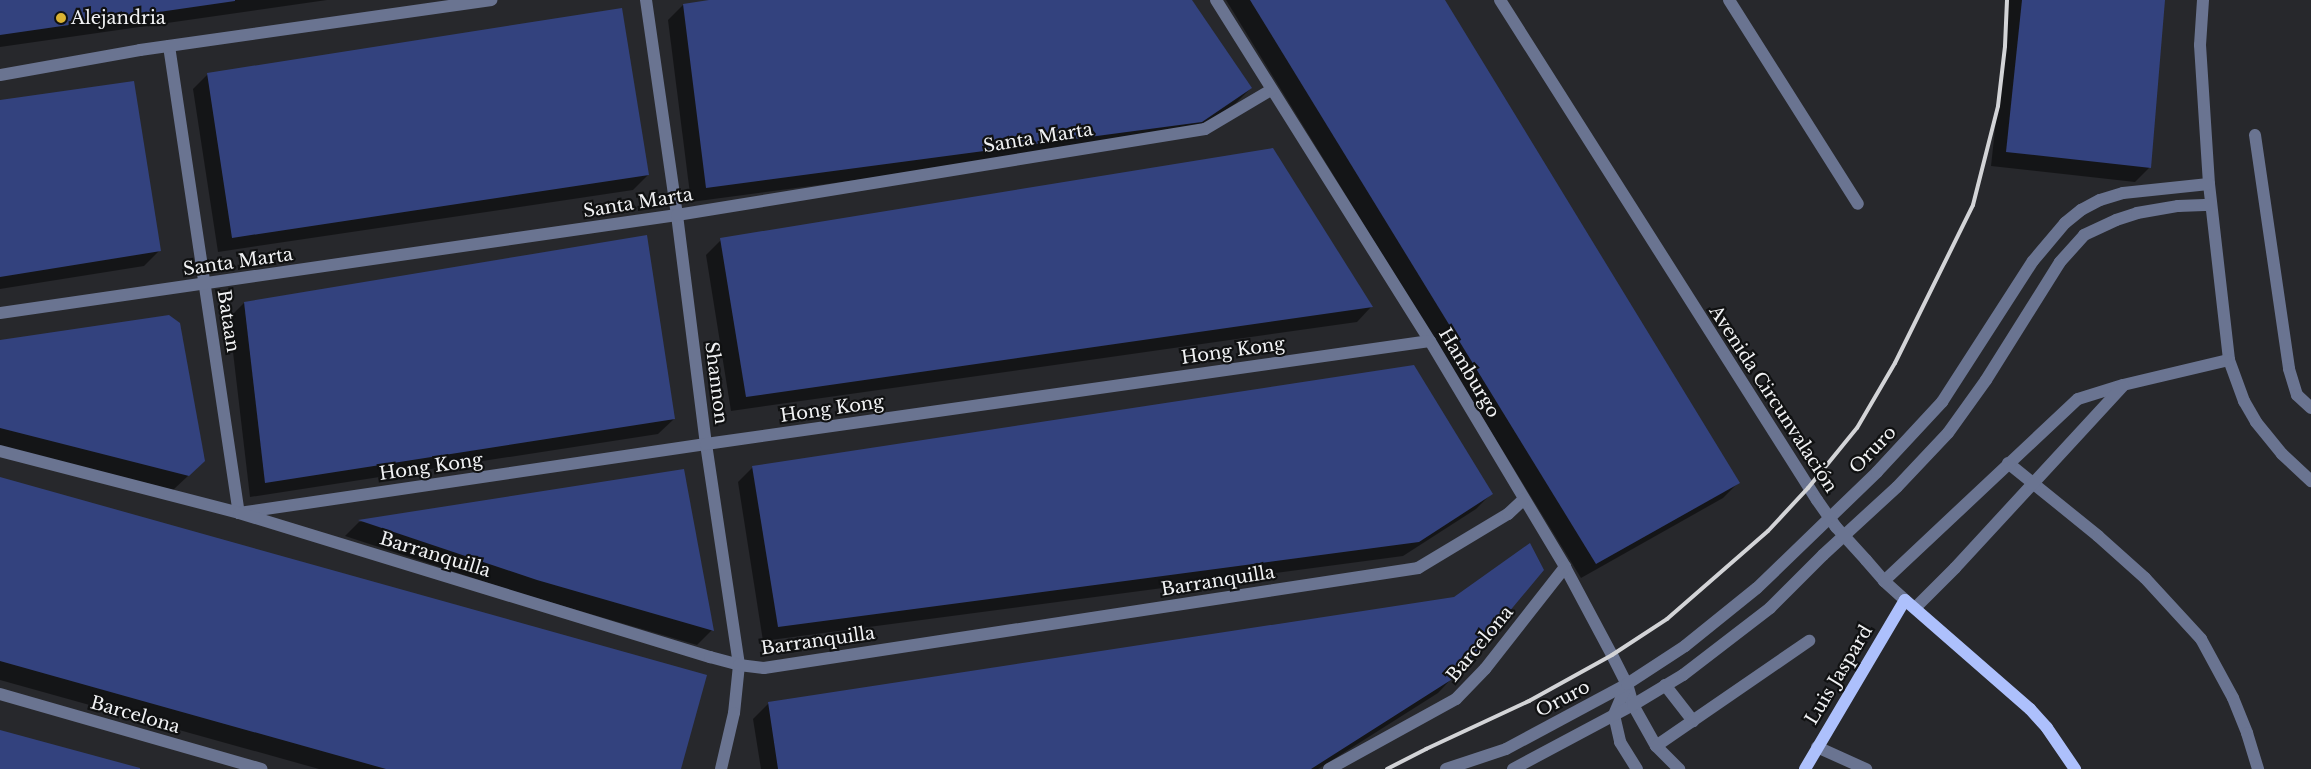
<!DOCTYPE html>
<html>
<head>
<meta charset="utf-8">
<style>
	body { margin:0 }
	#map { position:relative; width:2311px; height:769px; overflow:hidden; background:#27282c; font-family:"Libre Baskerville",serif }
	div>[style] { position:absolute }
	.shadow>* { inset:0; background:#0007 }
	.building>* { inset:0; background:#33427e }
	.minor>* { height:12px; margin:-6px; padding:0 6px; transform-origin:6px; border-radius:6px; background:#6a7491 }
	.major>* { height:12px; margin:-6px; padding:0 6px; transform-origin:6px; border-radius:6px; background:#adc0fc }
	.rail>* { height:4px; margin:-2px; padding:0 2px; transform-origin:2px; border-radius:2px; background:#d3d4d7 }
	.minor-bridge>* { height:12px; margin:-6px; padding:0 6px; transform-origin:6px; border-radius:6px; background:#6a7491 }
	.dots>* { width:14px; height:14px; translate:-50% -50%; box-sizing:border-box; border:2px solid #101112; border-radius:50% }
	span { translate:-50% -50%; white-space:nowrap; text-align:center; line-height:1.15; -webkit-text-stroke:4.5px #101112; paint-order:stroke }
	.poi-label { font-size:18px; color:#f1f2f4 }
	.left { translate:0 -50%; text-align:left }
	.street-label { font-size:18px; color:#f1f2f4 }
</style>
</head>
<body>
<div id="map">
	<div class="shadow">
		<div style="clip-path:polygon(0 0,327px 0,0 47px)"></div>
		<div style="clip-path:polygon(718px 0,1191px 0,1251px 88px,1236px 103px,1186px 136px,691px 202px,668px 20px,683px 5px)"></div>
		<div style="clip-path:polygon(1226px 0,1443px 0,1738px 483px,1723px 498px,1581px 578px)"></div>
		<div style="clip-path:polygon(2009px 0,2164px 0,2150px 167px,2135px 182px,1991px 166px)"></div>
		<div style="clip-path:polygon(208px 74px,648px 175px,633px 190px,218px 252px,193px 89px)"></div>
		<div style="clip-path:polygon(0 102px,159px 251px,144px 266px,0 289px)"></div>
		<div style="clip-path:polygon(721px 240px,1371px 307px,1357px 322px,731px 411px,706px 255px)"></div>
		<div style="clip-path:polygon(244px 303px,674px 419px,658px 434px,250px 497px,229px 318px)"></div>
		<div style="clip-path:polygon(0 341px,204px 461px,173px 490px,0 446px)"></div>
		<div style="clip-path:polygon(753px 467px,1491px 494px,1476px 509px,1403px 556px,763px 641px,738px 482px)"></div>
		<div style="clip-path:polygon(683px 470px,712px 630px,697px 645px,522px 594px,345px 536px,359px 522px)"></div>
		<div style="clip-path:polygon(0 478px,680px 769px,319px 769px,0 680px)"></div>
		<div style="clip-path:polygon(1453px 677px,1438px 693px,1318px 769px,761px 769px,753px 719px,768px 704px)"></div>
	</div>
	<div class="building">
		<div style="clip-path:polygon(0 0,235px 0,235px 1px,0 35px)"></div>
		<div style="clip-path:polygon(709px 0,1192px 0,1252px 88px,1202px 122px,706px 188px,683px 4px)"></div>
		<div style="clip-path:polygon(1250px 0,1445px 0,1740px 483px,1596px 564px)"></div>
		<div style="clip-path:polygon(2022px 0,2165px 0,2151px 168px,2006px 152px)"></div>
		<div style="clip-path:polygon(622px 8px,649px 175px,232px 238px,207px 73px)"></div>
		<div style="clip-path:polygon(134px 81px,161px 251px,0 277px,0 100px)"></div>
		<div style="clip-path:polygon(1273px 148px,1373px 307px,746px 397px,720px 238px)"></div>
		<div style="clip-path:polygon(647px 235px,675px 419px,265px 483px,244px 302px)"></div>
		<div style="clip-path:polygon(169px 315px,180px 323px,205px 461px,189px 476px,0 428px,0 340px)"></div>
		<div style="clip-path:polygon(1414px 365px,1493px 494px,1419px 542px,778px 627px,752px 466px)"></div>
		<div style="clip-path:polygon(684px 469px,714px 631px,537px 580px,358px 520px)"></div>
		<div style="clip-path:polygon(0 477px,707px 675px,681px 769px,386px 769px,0 661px)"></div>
		<div style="clip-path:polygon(1530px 543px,1544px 570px,1454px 678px,1311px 769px,778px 769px,768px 702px,1454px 597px)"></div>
		<div style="clip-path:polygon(0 730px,140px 768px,140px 769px,0 769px)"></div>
	</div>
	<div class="minor">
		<div style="left:646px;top:0;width:217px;rotate:81.8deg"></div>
		<div style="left:677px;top:215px;width:231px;rotate:82.8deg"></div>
		<div style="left:706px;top:444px;width:223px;rotate:81.5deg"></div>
		<div style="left:739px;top:665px;width:48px;rotate:95.9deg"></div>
		<div style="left:734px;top:713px;width:57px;rotate:103.1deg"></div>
		<div style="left:1216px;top:0;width:403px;rotate:57.9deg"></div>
		<div style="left:1430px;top:341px;width:263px;rotate:59.1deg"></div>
		<div style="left:1565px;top:567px;width:100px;rotate:61.9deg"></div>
		<div style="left:1612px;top:655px;width:33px;rotate:63deg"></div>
		<div style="left:1627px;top:684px;width:22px;rotate:74deg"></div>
		<div style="left:1633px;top:705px;width:47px;rotate:60.7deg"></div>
		<div style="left:1656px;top:746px;width:33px;rotate:45deg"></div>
		<div style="left:1500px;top:0;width:592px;rotate:57.63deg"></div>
		<div style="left:1729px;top:0;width:241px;rotate:57.7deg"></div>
		<div style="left:2203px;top:0;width:45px;rotate:93.8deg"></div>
		<div style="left:2200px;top:45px;width:139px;rotate:86.3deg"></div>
		<div style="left:2209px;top:184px;width:177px;rotate:83.5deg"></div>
		<div style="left:2229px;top:360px;width:44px;rotate:69.9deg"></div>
		<div style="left:2244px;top:401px;width:24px;rotate:60deg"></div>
		<div style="left:2256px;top:422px;width:41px;rotate:50.9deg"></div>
		<div style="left:2282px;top:454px;width:40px;rotate:43deg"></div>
		<div style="left:169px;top:46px;width:472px;rotate:81.5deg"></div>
		<div style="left:239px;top:513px;width:472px;rotate:-8.4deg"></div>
		<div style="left:706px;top:444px;width:731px;rotate:-8.1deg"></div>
		<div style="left:0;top:75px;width:142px;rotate:-10.1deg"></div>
		<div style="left:140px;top:50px;width:355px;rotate:-8.1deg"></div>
		<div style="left:2255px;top:135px;width:236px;rotate:81.7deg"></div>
		<div style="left:2289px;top:369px;width:27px;rotate:73deg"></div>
		<div style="left:2297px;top:395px;width:19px;rotate:43deg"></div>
		<div style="left:0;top:313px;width:684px;rotate:-8.24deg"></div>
		<div style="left:677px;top:215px;width:535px;rotate:-9.25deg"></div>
		<div style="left:1205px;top:129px;width:77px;rotate:-30.6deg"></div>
		<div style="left:0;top:451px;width:247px;rotate:14.5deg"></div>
		<div style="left:239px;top:513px;width:493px;rotate:17deg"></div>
		<div style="left:710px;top:657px;width:30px;rotate:15deg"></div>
		<div style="left:739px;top:665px;width:25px;rotate:7deg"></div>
		<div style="left:764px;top:668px;width:662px;rotate:-8.69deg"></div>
		<div style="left:1418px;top:568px;width:105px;rotate:-31deg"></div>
		<div style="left:1508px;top:514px;width:22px;rotate:-43deg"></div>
		<div style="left:2008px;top:463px;width:116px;rotate:39deg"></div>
		<div style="left:2098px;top:536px;width:63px;rotate:41.8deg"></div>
		<div style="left:2145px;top:578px;width:83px;rotate:47.4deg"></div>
		<div style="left:2201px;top:639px;width:67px;rotate:61.5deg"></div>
		<div style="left:2233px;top:698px;width:38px;rotate:68deg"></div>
		<div style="left:2247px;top:733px;width:38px;rotate:73deg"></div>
		<div style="left:1866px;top:560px;width:28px;rotate:49deg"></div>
		<div style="left:1884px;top:581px;width:28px;rotate:42deg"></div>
		<div style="left:1884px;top:581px;width:266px;rotate:-43.2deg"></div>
		<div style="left:2078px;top:399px;width:47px;rotate:-17.3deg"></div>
		<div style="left:2123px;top:385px;width:109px;rotate:-13.3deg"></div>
		<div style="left:1915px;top:608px;width:57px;rotate:-45deg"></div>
		<div style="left:1955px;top:568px;width:248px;rotate:-47.3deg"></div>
		<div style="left:1627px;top:684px;width:34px;rotate:113deg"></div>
		<div style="left:1614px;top:715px;width:28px;rotate:77deg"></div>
		<div style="left:1620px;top:742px;width:32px;rotate:58deg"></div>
		<div style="left:1665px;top:685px;width:46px;rotate:52.1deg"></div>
		<div style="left:0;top:694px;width:272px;rotate:16deg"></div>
		<div style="left:1656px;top:746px;width:186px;rotate:-34.5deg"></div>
		<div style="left:1817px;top:747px;width:54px;rotate:24.2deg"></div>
		<div style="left:1329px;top:769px;width:145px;rotate:-28.9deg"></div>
		<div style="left:1456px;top:699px;width:42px;rotate:-46deg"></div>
		<div style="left:1485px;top:669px;width:130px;rotate:-51.9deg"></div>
		<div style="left:1446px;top:769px;width:63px;rotate:-18.4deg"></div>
		<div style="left:1506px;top:749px;width:137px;rotate:-28.2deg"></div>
		<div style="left:1627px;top:684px;width:69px;rotate:-33.2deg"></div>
		<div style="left:1685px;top:646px;width:92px;rotate:-38.9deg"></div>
		<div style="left:1757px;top:588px;width:167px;rotate:-44deg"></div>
		<div style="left:1877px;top:472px;width:96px;rotate:-47.1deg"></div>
		<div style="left:1942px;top:402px;width:168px;rotate:-57.2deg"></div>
		<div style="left:2033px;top:261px;width:50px;rotate:-49.9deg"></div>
		<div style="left:2065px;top:223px;width:21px;rotate:-39deg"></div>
		<div style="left:2081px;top:210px;width:21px;rotate:-28deg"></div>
		<div style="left:2100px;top:200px;width:24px;rotate:-17deg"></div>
		<div style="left:2123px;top:193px;width:86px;rotate:-6deg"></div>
		<div style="left:1513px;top:769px;width:136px;rotate:-28.1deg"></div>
		<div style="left:1633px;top:705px;width:58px;rotate:-31deg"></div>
		<div style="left:1683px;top:675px;width:110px;rotate:-37.6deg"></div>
		<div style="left:1770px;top:608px;width:75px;rotate:-45deg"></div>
		<div style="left:1823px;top:555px;width:100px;rotate:-42.6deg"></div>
		<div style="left:1897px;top:487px;width:74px;rotate:-46.6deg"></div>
		<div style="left:1948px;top:433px;width:65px;rotate:-54.4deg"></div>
		<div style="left:1986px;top:380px;width:139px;rotate:-57.9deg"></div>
		<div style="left:2060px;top:262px;width:36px;rotate:-48deg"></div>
		<div style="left:2084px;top:235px;width:35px;rotate:-25deg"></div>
		<div style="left:2116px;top:220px;width:22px;rotate:-18deg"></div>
		<div style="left:2137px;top:213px;width:42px;rotate:-9.7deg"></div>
		<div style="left:2178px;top:206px;width:33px;rotate:-2deg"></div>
	</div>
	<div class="major">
		<div style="left:1805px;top:769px;width:196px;rotate:-59.4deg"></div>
		<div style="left:1905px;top:600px;width:166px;rotate:41.1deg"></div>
		<div style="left:2030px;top:709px;width:25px;rotate:48deg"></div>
		<div style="left:2047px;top:728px;width:50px;rotate:55.7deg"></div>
	</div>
	<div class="rail">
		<div style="left:1387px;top:769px;width:44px;rotate:-27.1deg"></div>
		<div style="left:1426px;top:749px;width:114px;rotate:-25deg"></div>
		<div style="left:1529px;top:701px;width:95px;rotate:-29deg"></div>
		<div style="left:1612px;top:655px;width:66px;rotate:-33.2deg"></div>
		<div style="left:1667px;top:619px;width:134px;rotate:-41.1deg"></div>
		<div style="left:1768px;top:531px;width:59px;rotate:-47.1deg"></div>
		<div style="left:1808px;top:488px;width:77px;rotate:-50.8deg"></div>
		<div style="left:1857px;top:428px;width:75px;rotate:-59.7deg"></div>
		<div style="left:1895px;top:363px;width:176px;rotate:-63.7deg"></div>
		<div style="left:1973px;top:205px;width:102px;rotate:-75.8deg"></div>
		<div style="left:1998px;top:106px;width:60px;rotate:-83.3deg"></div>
		<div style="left:2005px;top:46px;width:46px;rotate:-87.5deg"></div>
	</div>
	<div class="minor-bridge">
		<div style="left:1817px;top:500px;width:33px;rotate:55deg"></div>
		<div style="left:1836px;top:527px;width:45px;rotate:47.7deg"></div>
	</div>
	<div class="dots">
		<div style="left:61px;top:18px;background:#dbb333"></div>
	</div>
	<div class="poi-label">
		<span class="left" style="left:71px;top:18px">Alejandria</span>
	</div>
	<div class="street-label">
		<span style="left:1038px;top:138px;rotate:-9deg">Santa Marta</span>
		<span style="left:638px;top:203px;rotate:-9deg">Santa Marta</span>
		<span style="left:238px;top:262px;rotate:-8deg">Santa Marta</span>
		<span style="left:228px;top:321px;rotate:81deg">Bataan</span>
		<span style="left:1233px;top:351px;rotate:-8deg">Hong Kong</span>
		<span style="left:1469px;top:373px;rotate:59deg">Hamburgo</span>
		<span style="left:716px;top:383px;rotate:83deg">Shannon</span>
		<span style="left:1773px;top:399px;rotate:57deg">Avenida Circunvalación</span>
		<span style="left:832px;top:409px;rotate:-8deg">Hong Kong</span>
		<span style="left:1873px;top:450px;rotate:-46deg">Oruro</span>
		<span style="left:431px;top:467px;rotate:-8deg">Hong Kong</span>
		<span style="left:435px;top:555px;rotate:17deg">Barranquilla</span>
		<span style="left:1218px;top:581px;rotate:-9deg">Barranquilla</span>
		<span style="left:818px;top:641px;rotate:-8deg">Barranquilla</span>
		<span style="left:1480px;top:644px;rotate:-50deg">Barcelona</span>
		<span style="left:1839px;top:675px;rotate:-59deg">Luis Jaspard</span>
		<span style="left:1563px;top:699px;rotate:-28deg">Oruro</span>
		<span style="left:135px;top:715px;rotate:16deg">Barcelona</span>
	</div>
</div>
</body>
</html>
